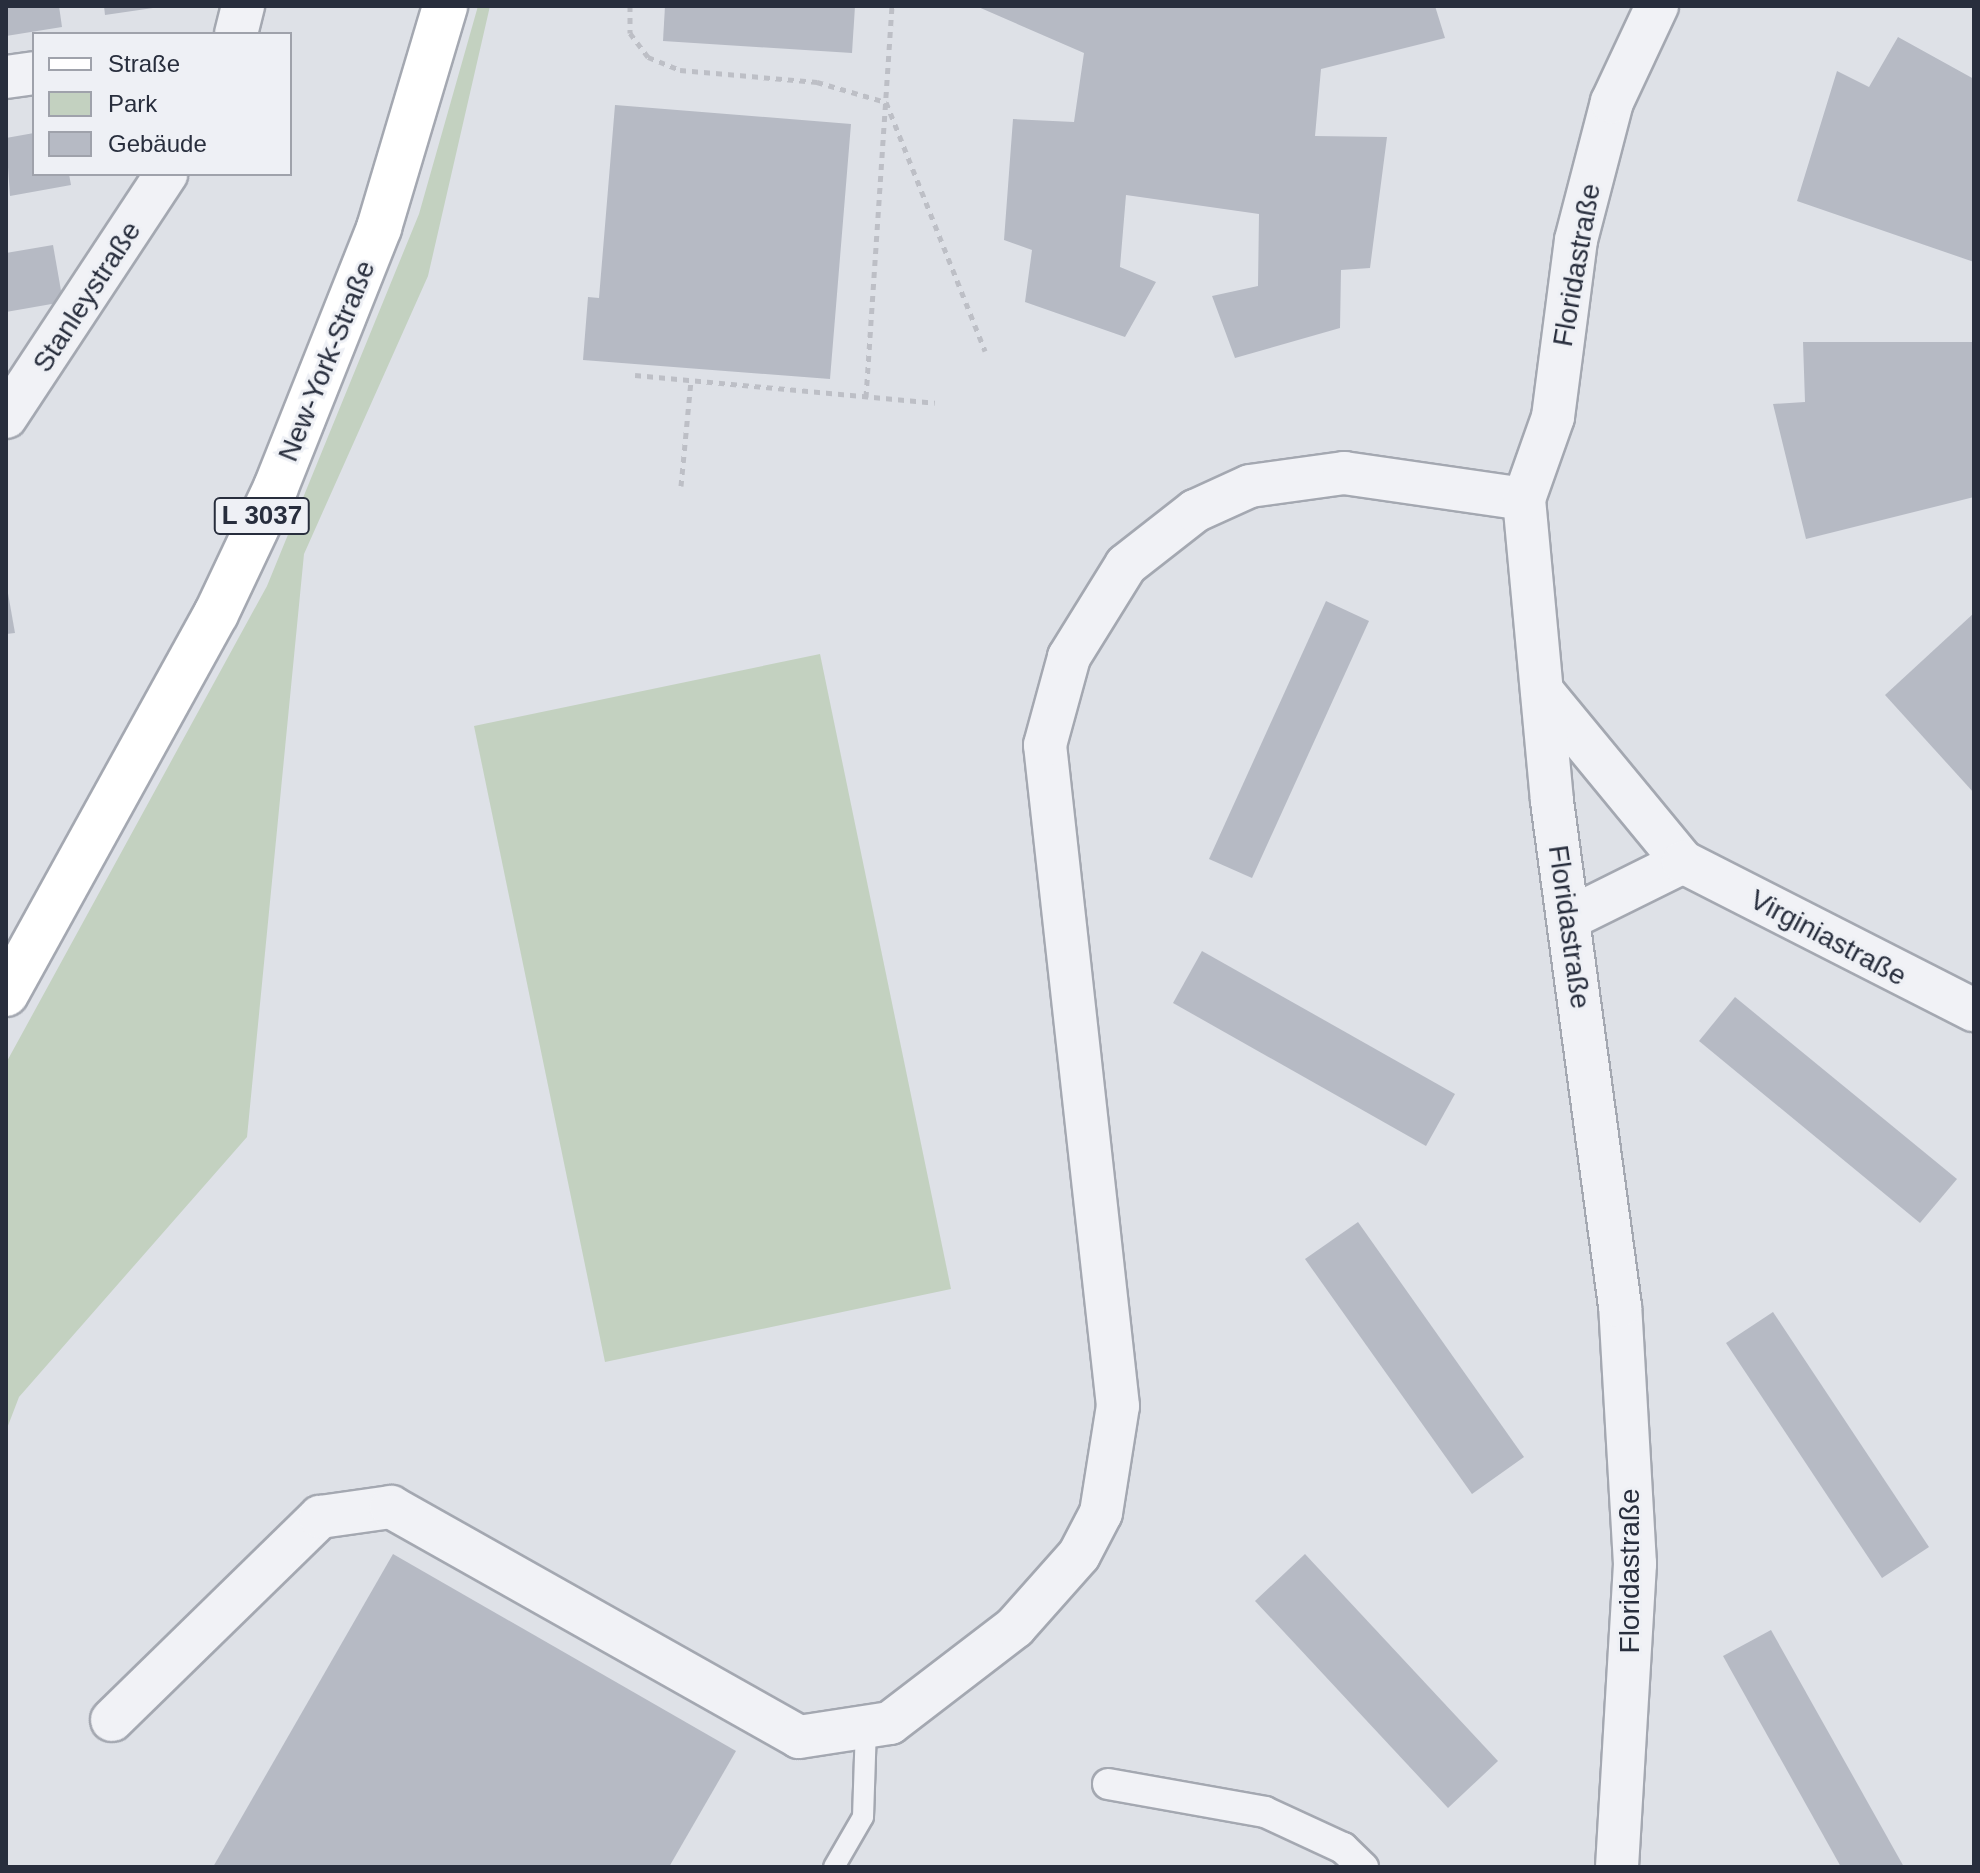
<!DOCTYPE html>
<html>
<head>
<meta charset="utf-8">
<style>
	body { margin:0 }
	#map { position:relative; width:1980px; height:1873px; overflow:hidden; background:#dee1e7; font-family:Helvetica,sans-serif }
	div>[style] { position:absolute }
	.green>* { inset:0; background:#c3d1c0 }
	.building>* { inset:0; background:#b6bac4 }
	.path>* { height:5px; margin-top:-2.5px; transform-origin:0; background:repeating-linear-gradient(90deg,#bdbfc6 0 6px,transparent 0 12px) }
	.roads { filter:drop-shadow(2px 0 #a4a8b1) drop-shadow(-2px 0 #a4a8b1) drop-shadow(0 2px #a4a8b1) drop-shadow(0 -2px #a4a8b1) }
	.service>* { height:20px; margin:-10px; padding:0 10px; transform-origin:10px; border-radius:10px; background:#f1f2f6 }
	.pedestrian>* { height:30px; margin:-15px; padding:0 15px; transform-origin:15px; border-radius:15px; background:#f1f2f6 }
	.minor>* { height:42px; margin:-21px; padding:0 21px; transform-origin:21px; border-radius:21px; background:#f1f2f6 }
	.primary>* { height:44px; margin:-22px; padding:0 22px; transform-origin:22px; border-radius:22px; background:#fff }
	span { translate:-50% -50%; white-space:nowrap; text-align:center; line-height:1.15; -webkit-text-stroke:6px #eef0f5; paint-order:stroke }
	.shield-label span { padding:2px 6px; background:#eef0f5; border:2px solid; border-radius:6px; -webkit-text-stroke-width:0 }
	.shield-label { font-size:26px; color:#282e3d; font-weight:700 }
	.street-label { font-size:28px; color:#282e3d }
	.frame { position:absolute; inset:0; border:8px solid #282e3d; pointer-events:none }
	.legend { position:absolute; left:32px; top:32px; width:260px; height:144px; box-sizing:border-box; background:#eef0f5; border:2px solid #9fa2ab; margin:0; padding:10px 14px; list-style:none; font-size:24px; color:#282e3d }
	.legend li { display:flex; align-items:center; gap:16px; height:40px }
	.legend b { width:40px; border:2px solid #9fa2ab }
</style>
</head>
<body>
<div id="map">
	<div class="green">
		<div style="clip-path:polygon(478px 6px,490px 6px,428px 276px,304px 554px,247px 1137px,19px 1397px,6px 1431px,6px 1063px,267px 586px,419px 214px)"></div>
		<div style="clip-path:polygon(820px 654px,951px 1289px,605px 1362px,474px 726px)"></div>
	</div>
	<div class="building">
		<div style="clip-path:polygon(6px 6px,59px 6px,62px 27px,6px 36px)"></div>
		<div style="clip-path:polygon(104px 6px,153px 6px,153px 8px,105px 15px)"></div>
		<div style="clip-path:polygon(665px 6px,855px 6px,852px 53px,663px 41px)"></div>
		<div style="clip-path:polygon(976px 6px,1435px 6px,1445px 38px,1321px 69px,1315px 136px,1387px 137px,1370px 268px,1341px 270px,1340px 328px,1235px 358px,1212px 296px,1258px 286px,1259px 214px,1126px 195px,1120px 267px,1156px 282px,1125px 337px,1025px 302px,1032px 250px,1004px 240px,1013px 119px,1074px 122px,1084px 53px)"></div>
		<div style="clip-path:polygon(1898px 37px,1974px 79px,1974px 262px,1797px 201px,1837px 71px,1869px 87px)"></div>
		<div style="clip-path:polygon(615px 105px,851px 124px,830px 379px,583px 360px,588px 297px,599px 298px)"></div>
		<div style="clip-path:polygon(34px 133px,34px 174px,69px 174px,71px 185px,10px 196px,6px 138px)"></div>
		<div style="clip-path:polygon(53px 245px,63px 302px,6px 312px,6px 253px)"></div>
		<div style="clip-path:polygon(1803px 342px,1974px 342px,1974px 497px,1806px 539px,1773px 404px,1805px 402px)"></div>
		<div style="clip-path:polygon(6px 582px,15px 633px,6px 634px)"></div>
		<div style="clip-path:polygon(1326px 601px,1369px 621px,1252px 878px,1209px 859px)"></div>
		<div style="clip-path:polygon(1974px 613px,1974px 793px,1885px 695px)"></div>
		<div style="clip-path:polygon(1202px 951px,1455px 1094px,1426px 1146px,1173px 1003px)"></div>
		<div style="clip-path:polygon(1735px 997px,1957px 1179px,1920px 1223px,1699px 1041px)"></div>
		<div style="clip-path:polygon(1358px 1222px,1524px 1457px,1472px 1494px,1305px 1259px)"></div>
		<div style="clip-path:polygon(1773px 1312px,1929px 1547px,1882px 1578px,1726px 1343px)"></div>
		<div style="clip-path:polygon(393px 1554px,736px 1751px,669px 1867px,213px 1867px)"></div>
		<div style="clip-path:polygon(1305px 1554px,1498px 1761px,1448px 1808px,1255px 1601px)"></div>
		<div style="clip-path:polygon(1771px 1630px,1904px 1867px,1841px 1867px,1723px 1656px)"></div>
	</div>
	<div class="path">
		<div style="left:630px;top:6px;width:27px;rotate:90deg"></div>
		<div style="left:630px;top:33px;width:30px;rotate:53deg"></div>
		<div style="left:648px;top:57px;width:35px;rotate:22deg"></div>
		<div style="left:680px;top:70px;width:138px;rotate:5deg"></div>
		<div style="left:817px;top:82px;width:72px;rotate:16.2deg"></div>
		<div style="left:886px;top:102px;width:268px;rotate:68.3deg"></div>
		<div style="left:635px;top:375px;width:301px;rotate:5.3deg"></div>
		<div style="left:866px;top:397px;width:392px;rotate:-86.2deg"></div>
		<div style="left:681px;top:486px;width:106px;rotate:-84.6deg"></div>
	</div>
	<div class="roads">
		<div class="service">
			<div style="left:834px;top:1867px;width:58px;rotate:-59.9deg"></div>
			<div style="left:863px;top:1817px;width:91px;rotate:-88.1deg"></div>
		</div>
		<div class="pedestrian">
			<div style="left:1108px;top:1784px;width:159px;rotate:10.1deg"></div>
			<div style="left:1265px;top:1812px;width:86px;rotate:24.8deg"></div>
			<div style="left:1343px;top:1848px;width:28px;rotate:44deg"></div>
		</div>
		<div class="minor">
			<div style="left:236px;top:34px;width:29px;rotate:-76deg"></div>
			<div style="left:6px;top:77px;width:28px;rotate:-8deg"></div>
			<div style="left:6px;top:417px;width:291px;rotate:-56.6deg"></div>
			<div style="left:1542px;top:691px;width:222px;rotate:50.5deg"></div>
			<div style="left:1568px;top:919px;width:128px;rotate:-26.4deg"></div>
			<div style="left:1683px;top:862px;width:326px;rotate:27deg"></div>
			<div style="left:112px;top:1720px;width:291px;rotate:-44.3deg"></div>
			<div style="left:320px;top:1517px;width:72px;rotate:-8deg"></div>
			<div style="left:391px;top:1507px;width:468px;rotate:29.4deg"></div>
			<div style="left:799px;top:1737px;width:92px;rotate:-8.7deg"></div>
			<div style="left:890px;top:1723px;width:158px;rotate:-37.5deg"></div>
			<div style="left:1015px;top:1627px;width:96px;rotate:-48.4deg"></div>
			<div style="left:1079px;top:1555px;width:47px;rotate:-62.4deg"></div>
			<div style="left:1101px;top:1513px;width:108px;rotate:-81deg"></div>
			<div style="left:1118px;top:1406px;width:665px;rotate:-96.3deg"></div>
			<div style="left:1045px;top:745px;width:91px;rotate:-74.7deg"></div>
			<div style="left:1069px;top:657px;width:108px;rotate:-58.2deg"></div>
			<div style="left:1126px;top:565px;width:88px;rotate:-38deg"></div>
			<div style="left:1195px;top:511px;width:60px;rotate:-24.4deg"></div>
			<div style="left:1250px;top:486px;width:95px;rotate:-7.9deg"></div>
			<div style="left:1344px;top:473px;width:182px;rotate:8.2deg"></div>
			<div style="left:1617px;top:1867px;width:304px;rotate:-86.6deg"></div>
			<div style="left:1635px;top:1564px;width:258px;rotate:-93.3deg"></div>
			<div style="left:1620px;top:1306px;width:510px;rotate:-97.67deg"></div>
			<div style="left:1552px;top:801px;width:303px;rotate:-95.3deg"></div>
			<div style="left:1524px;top:499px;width:87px;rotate:-70.5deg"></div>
			<div style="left:1553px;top:417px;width:178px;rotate:-82.6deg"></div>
			<div style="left:1576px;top:240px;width:143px;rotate:-75.4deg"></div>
			<div style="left:1612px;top:102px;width:106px;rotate:-64.9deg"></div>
		</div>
		<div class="primary">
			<div style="left:6px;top:994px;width:434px;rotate:-61.1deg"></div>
			<div style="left:216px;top:614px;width:140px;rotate:-64.7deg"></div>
			<div style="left:276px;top:487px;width:279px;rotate:-68.3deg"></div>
			<div style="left:379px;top:228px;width:232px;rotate:-73.4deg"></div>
		</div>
	</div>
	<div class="shield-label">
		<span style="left:262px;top:516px">L 3037</span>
	</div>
	<div class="street-label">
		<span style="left:1577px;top:265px;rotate:-80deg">Floridastraße</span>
		<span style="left:87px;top:297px;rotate:-57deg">Stanleystraße</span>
		<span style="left:327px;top:361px;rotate:-68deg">New-York-Straße</span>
		<span style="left:1569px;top:927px;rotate:82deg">Floridastraße</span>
		<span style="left:1828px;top:938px;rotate:28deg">Virginiastraße</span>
		<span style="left:1630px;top:1571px;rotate:-90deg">Floridastraße</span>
	</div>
	<div class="frame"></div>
	<ul class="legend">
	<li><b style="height:10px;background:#fff"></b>Straße</li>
	<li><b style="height:22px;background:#c3d1c0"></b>Park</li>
	<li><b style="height:22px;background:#b6bac4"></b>Gebäude</li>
	</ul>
</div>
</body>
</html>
